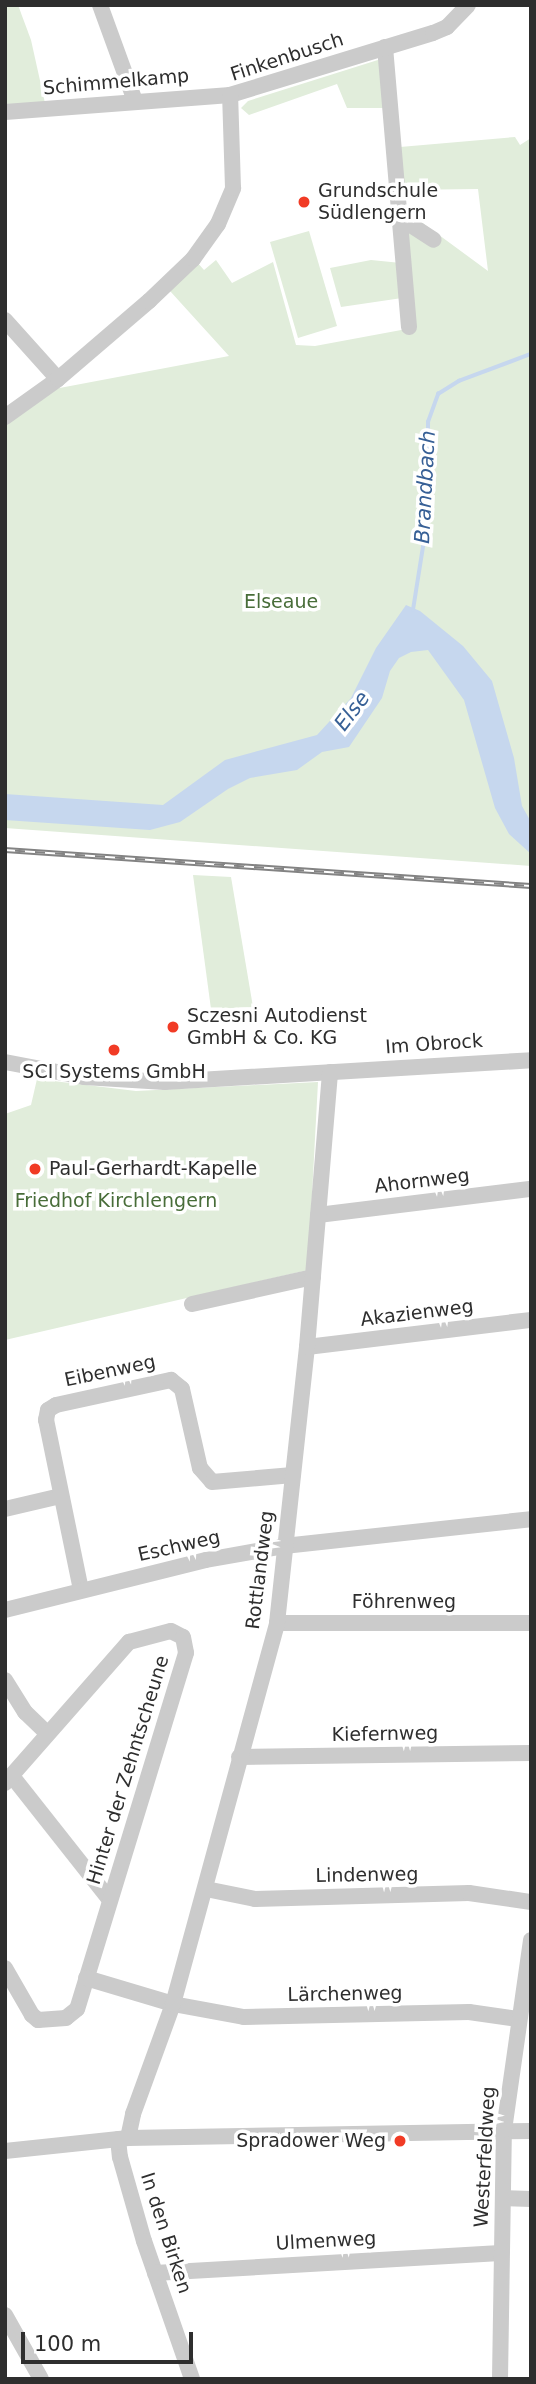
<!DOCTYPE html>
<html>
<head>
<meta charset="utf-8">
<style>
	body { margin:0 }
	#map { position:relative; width:536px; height:2384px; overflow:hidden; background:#fff; font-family:"DejaVu Sans",sans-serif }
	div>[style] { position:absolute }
	.green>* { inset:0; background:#e1eddb }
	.water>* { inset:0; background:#c6d7ee }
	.stream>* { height:3.5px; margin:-1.75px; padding:0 1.75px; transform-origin:1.75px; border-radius:1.75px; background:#c6d7ee }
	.minor>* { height:16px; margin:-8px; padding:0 8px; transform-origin:8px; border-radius:8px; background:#cbcbcb }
	.rail>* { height:6px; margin-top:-3px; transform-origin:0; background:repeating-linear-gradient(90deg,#fff 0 10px,#838383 0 20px); box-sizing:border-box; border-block:2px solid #838383 }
	.dots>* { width:19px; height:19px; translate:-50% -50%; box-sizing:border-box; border:4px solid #fff; border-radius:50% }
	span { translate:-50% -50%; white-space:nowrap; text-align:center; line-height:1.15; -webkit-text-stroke:7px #fff; paint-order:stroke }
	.street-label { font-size:19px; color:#2e2e2e }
	.poi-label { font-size:19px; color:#2e2e2e }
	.left { translate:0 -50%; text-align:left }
	.right { translate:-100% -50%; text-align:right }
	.park-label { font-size:19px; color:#486d39 }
	.water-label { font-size:21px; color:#376096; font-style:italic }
	.frame { position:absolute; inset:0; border:7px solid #2e2e2e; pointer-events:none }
	.scale { position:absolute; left:21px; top:2332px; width:172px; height:32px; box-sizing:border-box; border:4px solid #2e2e2e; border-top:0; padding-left:9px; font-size:21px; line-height:24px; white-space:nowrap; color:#2e2e2e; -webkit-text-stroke:5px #fff; paint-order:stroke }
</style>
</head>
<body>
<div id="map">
	<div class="green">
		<div style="clip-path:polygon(5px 5px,18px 5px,31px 40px,45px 103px,5px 106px)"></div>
		<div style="clip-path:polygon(381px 59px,385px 108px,347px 108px,337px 84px,249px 115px,241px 108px,248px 101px)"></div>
		<div style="clip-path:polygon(515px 137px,520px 145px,531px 138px,531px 866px,5px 828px,5px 421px,49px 390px,229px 356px,170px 291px,196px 261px,204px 270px,216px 260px,232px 283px,273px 262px,296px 345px,315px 346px,412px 328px,405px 210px,488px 271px,478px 189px,402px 190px,400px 147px)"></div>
		<div style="clip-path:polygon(309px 231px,337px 326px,298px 338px,270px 242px)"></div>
		<div style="clip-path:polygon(371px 260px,401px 263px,402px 298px,341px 307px,330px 268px)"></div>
		<div style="clip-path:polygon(193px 875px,231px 877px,253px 1007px,211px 1009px)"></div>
		<div style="clip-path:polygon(37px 1079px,136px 1091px,318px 1082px,308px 1270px,5px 1340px,5px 1114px,31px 1105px)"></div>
	</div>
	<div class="water">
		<div style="clip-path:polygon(406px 605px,420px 611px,463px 646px,492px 681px,514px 758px,522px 806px,531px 822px,531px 854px,509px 834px,495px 808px,464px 700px,428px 650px,411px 652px,399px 658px,390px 671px,382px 698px,349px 747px,322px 752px,297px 770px,250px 778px,228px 789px,180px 822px,150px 830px,5px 820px,5px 794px,163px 805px,225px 760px,317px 735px,351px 698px,376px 648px)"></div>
	</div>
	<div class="stream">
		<div style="left:413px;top:610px;width:89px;rotate:-81deg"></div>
		<div style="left:427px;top:522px;width:100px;rotate:-89.4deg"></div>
		<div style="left:428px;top:422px;width:30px;rotate:-70deg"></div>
		<div style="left:438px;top:394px;width:25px;rotate:-32deg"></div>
		<div style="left:459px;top:381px;width:77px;rotate:-20.6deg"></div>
	</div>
	<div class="minor">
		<div style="left:100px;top:5px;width:102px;rotate:70deg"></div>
		<div style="left:385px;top:47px;width:281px;rotate:85.1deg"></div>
		<div style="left:5px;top:112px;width:226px;rotate:-4.3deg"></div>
		<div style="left:230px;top:95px;width:212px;rotate:-17deg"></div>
		<div style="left:433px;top:33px;width:15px;rotate:-23deg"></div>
		<div style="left:447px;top:27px;width:30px;rotate:-46deg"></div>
		<div style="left:400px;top:218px;width:40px;rotate:32.9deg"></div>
		<div style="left:5px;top:320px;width:79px;rotate:48.1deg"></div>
		<div style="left:5px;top:417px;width:65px;rotate:-35.6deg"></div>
		<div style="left:58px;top:379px;width:120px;rotate:-40.6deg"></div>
		<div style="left:149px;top:301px;width:61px;rotate:-43.7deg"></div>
		<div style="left:193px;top:259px;width:43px;rotate:-54.5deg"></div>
		<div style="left:218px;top:224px;width:39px;rotate:-67deg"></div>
		<div style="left:233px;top:188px;width:93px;rotate:-91.8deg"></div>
		<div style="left:5px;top:1062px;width:80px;rotate:10.8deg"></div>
		<div style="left:84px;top:1077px;width:81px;rotate:3.5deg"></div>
		<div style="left:165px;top:1082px;width:367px;rotate:-3.4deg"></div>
		<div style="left:318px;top:1215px;width:215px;rotate:-7deg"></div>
		<div style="left:192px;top:1304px;width:124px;rotate:-12.6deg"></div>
		<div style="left:307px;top:1347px;width:226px;rotate:-6.9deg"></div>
		<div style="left:5px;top:1509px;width:57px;rotate:-13.1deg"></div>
		<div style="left:81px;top:1590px;width:174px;rotate:-101.6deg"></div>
		<div style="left:46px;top:1420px;width:10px;rotate:-79deg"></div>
		<div style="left:48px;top:1410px;width:9px;rotate:-32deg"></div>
		<div style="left:56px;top:1405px;width:118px;rotate:-12.3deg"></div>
		<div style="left:171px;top:1380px;width:14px;rotate:39deg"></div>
		<div style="left:182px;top:1389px;width:81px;rotate:77.2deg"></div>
		<div style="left:200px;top:1468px;width:18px;rotate:49deg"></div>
		<div style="left:212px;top:1482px;width:81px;rotate:-4.9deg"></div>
		<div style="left:5px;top:1610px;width:207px;rotate:-14deg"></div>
		<div style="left:206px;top:1560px;width:79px;rotate:-10.2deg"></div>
		<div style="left:284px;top:1546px;width:248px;rotate:-6.2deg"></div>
		<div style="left:277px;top:1623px;width:254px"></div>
		<div style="left:5px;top:1680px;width:38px;rotate:58deg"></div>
		<div style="left:25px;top:1712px;width:30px;rotate:44deg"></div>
		<div style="left:239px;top:1757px;width:292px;rotate:-0.8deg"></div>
		<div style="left:12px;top:1776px;width:158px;rotate:51.7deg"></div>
		<div style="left:5px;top:1783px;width:188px;rotate:-48.7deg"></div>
		<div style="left:129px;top:1642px;width:43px;rotate:-14.7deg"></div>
		<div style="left:171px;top:1631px;width:13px;rotate:27deg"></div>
		<div style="left:183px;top:1637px;width:16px;rotate:79deg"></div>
		<div style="left:186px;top:1653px;width:372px;rotate:107deg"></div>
		<div style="left:77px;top:2009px;width:14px;rotate:141deg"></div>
		<div style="left:66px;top:2018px;width:28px;rotate:176deg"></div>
		<div style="left:38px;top:2020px;width:8px;rotate:-140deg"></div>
		<div style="left:32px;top:2015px;width:54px;rotate:-119.9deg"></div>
		<div style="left:206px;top:1889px;width:50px;rotate:11.5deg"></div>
		<div style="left:255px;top:1899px;width:214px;rotate:-1.6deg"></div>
		<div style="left:469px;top:1893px;width:63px;rotate:8.3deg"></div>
		<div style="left:86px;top:1978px;width:91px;rotate:16.6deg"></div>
		<div style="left:173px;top:2004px;width:72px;rotate:10.4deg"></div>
		<div style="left:244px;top:2017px;width:225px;rotate:-1.3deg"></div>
		<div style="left:469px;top:2012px;width:49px;rotate:8.1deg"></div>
		<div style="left:128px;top:2138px;width:25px;rotate:-78deg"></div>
		<div style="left:133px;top:2114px;width:117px;rotate:-70deg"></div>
		<div style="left:173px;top:2004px;width:395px;rotate:-74.7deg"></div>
		<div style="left:277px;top:1623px;width:278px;rotate:-83.8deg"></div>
		<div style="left:307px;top:1347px;width:276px;rotate:-85.2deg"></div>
		<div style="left:118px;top:2139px;width:18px;rotate:84deg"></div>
		<div style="left:120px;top:2157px;width:87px;rotate:74.1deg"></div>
		<div style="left:144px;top:2241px;width:146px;rotate:70.8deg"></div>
		<div style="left:5px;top:2151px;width:124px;rotate:-6deg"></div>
		<div style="left:128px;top:2138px;width:403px;rotate:-1deg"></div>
		<div style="left:503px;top:2198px;width:28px;rotate:2deg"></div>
		<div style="left:155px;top:2273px;width:346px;rotate:-3.3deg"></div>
		<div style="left:5px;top:2315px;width:73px;rotate:60.6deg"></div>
		<div style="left:500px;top:2379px;width:249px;rotate:-89.1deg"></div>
		<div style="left:504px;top:2130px;width:192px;rotate:-81.9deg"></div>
	</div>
	<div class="rail">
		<div style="left:5px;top:850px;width:527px;rotate:3.92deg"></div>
	</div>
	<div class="dots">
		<div style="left:304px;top:202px;background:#f13b25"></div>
		<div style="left:173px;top:1027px;background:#f13b25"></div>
		<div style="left:114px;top:1050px;background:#f13b25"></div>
		<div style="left:35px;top:1169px;background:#f13b25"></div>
		<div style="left:400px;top:2141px;background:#f13b25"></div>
	</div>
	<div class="street-label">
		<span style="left:287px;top:57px;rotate:-18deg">Finkenbusch</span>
		<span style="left:116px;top:82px;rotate:-5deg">Schimmelkamp</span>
		<span style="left:434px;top:1044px;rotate:-4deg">Im Obrock</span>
		<span style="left:422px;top:1181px;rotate:-7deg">Ahornweg</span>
		<span style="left:417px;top:1313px;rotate:-7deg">Akazienweg</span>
		<span style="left:110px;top:1371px;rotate:-12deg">Eibenweg</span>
		<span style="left:179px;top:1546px;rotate:-13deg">Eschweg</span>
		<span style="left:260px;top:1570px;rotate:-83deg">Rottlandweg</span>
		<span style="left:404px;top:1602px">Föhrenweg</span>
		<span style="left:385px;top:1734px;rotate:-1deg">Kiefernweg</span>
		<span style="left:128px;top:1770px;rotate:-73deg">Hinter der Zehntscheune</span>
		<span style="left:367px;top:1875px;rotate:-1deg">Lindenweg</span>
		<span style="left:345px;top:1994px;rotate:-1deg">Lärchenweg</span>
		<span style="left:485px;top:2157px;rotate:-87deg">Westerfeldweg</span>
		<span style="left:166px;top:2233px;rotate:72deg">In den Birken</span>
		<span style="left:326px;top:2241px;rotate:-3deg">Ulmenweg</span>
	</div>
	<div class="poi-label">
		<span class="left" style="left:318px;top:202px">Grundschule<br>Südlengern</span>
		<span class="left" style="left:187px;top:1027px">Sczesni Autodienst<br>GmbH &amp; Co. KG</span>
		<span style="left:114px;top:1072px">SCI Systems GmbH</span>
		<span class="left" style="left:49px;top:1169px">Paul-Gerhardt-Kapelle</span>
		<span class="right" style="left:386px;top:2141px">Spradower Weg</span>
	</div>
	<div class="park-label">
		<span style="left:281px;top:602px">Elseaue</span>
		<span style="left:116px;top:1201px">Friedhof Kirchlengern</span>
	</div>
	<div class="water-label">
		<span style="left:425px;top:487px;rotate:-87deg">Brandbach</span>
		<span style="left:352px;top:711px;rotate:-53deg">Else</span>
	</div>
	<div class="frame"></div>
	<div class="scale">100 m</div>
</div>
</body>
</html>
